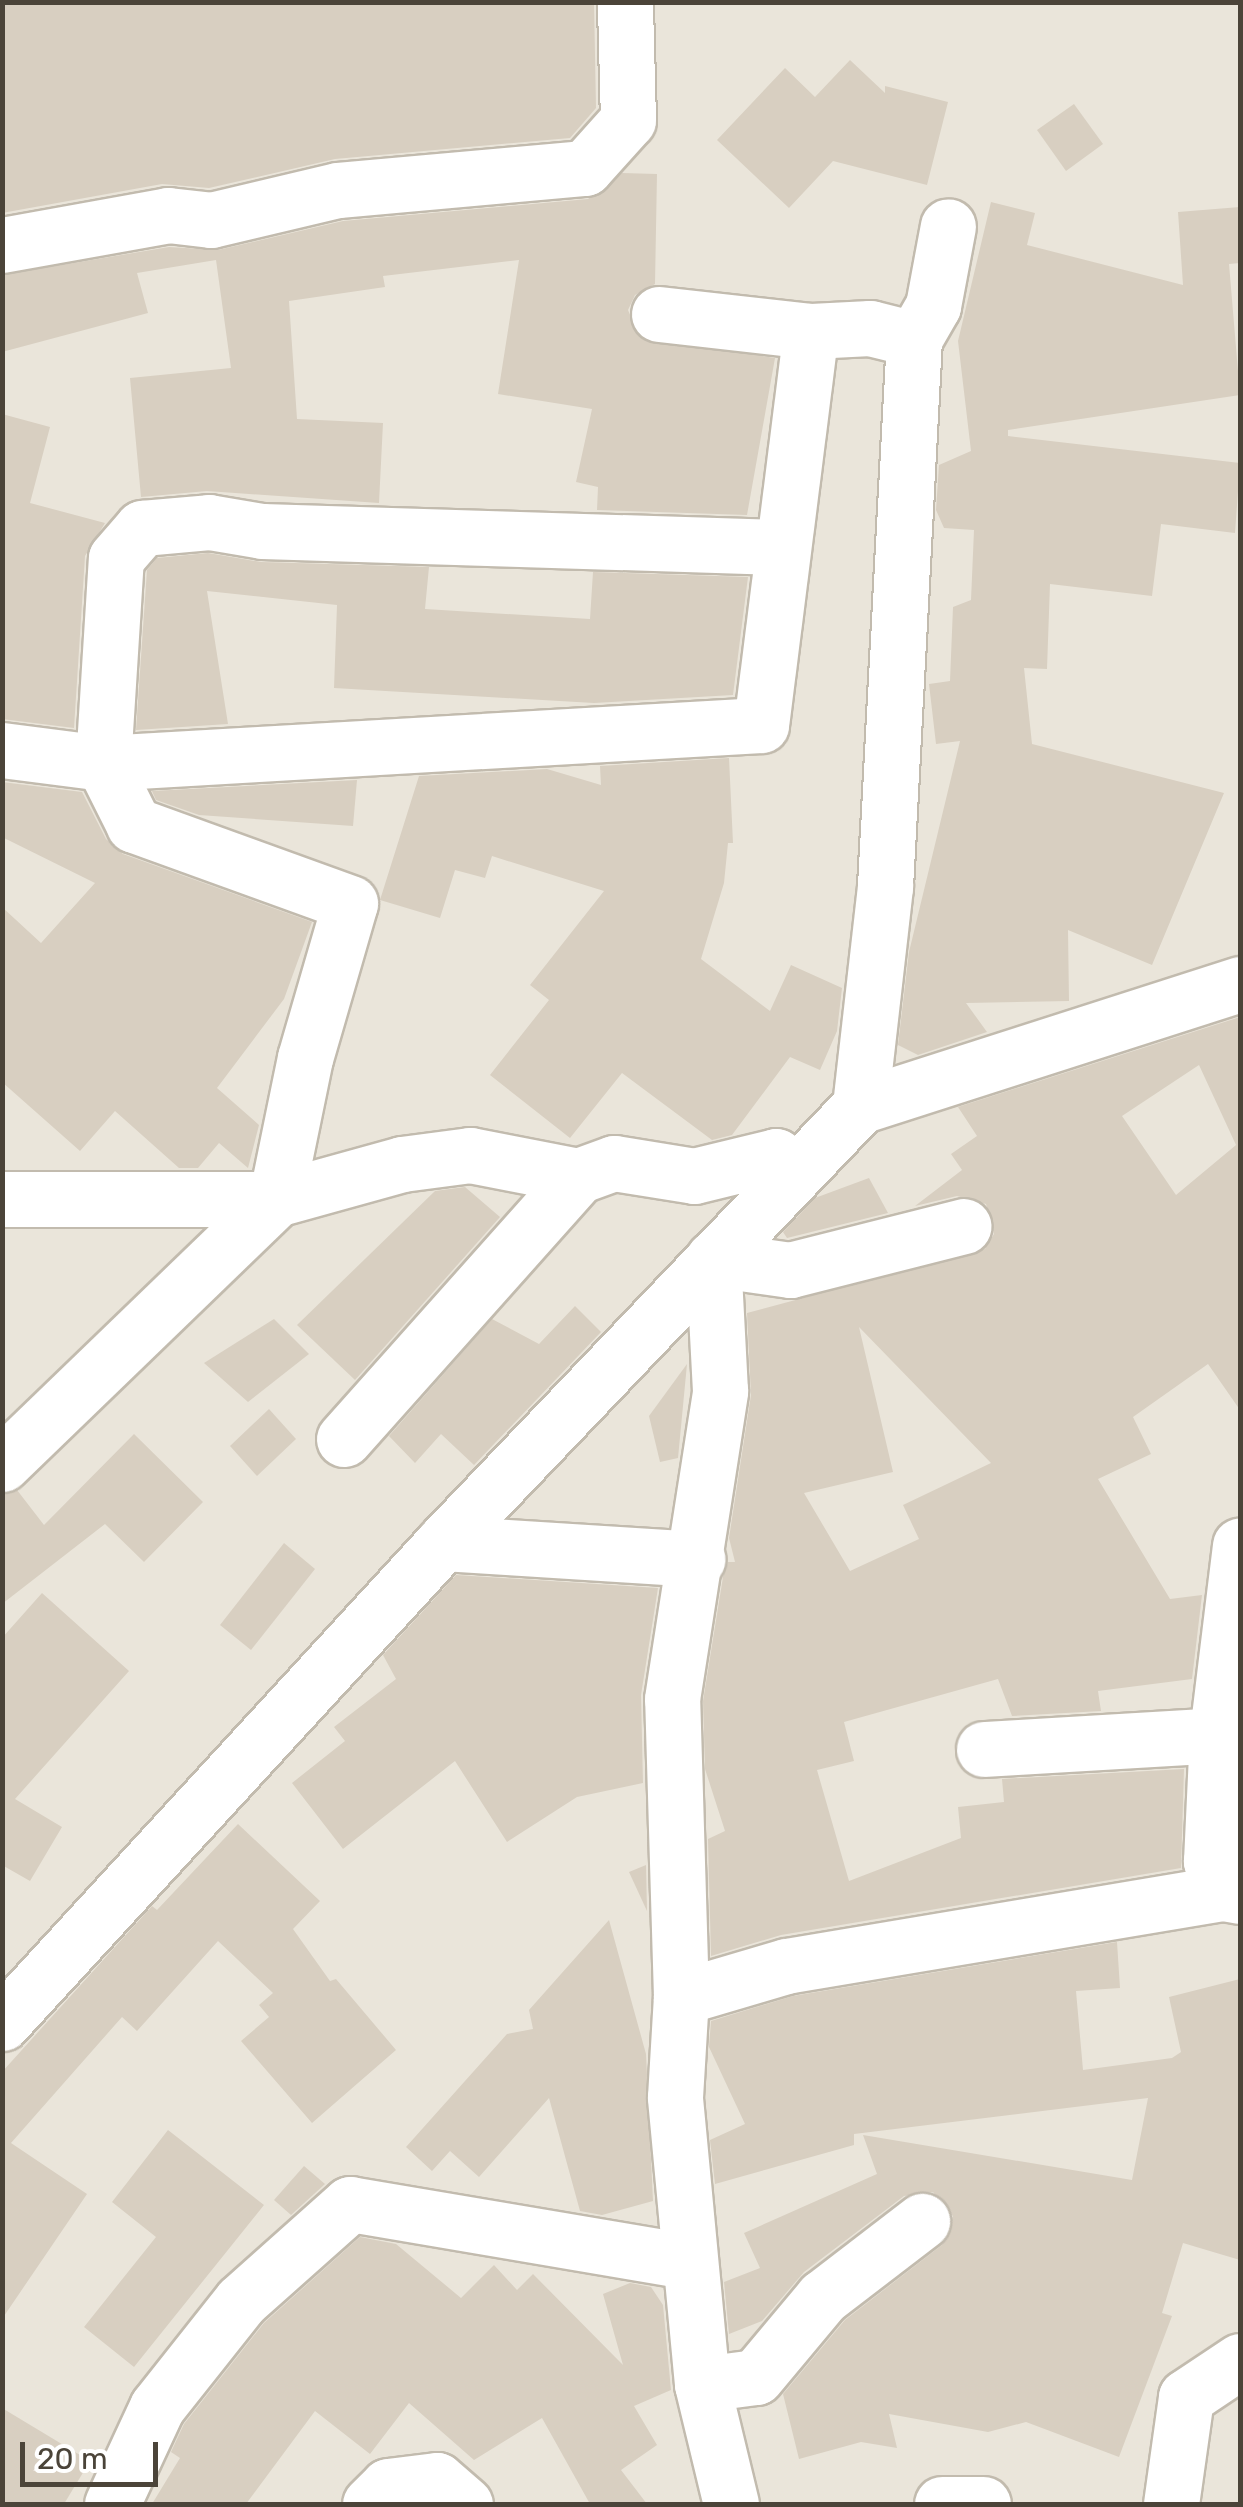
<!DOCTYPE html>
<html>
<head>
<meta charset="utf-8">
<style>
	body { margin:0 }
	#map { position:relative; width:1243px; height:2507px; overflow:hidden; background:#f6f3ec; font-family:Rubik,sans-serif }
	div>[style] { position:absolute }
	.residential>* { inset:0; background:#eae5da }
	.building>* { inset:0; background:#d8cfc1 }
	.roads { filter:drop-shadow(2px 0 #c2bbae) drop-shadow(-2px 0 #c2bbae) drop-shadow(0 2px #c2bbae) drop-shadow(0 -2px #c2bbae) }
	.minor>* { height:55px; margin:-27.5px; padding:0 27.5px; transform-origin:27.5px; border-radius:27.5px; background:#fff }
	span { translate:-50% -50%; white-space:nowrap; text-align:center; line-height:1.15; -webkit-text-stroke:8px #fff; paint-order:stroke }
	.frame { position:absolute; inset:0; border:5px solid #4b4439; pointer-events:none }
	.scale { position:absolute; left:20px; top:2442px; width:138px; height:45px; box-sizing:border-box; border:5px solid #4b4439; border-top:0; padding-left:12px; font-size:30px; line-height:35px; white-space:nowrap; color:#4b4439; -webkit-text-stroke:8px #fff; paint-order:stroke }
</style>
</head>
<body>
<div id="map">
	<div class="residential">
		<div style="clip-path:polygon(3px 3px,1240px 3px,1240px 2504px,3px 2504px)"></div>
	</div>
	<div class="building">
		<div style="clip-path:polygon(2px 2px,594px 2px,596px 108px,570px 138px,335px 159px,209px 188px,162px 184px,2px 213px)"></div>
		<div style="clip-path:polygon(850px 60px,885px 93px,885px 86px,948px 102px,927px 185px,833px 161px,789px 208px,717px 140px,785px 68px,815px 97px)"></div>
		<div style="clip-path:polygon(1074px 104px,1103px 144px,1066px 171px,1037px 130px)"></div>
		<div style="clip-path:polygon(622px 173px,657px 174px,655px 284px,635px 295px,628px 310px,640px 338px,775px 358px,747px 515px,597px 510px,598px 487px,576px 482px,592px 409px,498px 394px,519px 260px,383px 276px,385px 287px,289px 301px,297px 419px,383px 423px,379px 503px,207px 491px,141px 497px,130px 378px,231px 368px,216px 260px,137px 273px,148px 313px,2px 352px,2px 275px,169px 247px,218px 250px,343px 221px,588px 199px)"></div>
		<div style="clip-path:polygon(991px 202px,1035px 213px,1027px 245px,1183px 285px,1178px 212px,1240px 207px,1240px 263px,1229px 264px,1240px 395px,1008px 430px,1008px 436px,1240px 463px,1235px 533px,1161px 524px,1152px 596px,1050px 584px,1047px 669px,1024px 668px,1032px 744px,1224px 793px,1152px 965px,1068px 930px,1069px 1001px,966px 1003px,987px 1032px,918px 1055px,898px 1045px,909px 952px,960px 741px,936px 744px,929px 684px,950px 681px,953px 607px,971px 600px,974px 530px,944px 528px,936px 510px,939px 465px,971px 451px,958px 341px)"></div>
		<div style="clip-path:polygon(2px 414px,50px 427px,30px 503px,105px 523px,85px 556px,74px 728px,2px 719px)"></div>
		<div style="clip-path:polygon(208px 553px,261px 562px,429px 567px,425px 609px,590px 619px,593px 572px,748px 577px,733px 695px,594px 703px,334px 688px,337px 605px,207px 591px,228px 724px,136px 730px,147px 570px,157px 558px)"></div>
		<div style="clip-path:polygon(729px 758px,733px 843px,728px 843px,724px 883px,701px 959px,770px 1011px,791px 965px,842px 988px,837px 1031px,820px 1070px,790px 1057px,732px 1135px,712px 1140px,622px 1073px,570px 1138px,490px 1075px,549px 1000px,530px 985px,604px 891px,492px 856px,485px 878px,455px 870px,440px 918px,380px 900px,419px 776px,547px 769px,601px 785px,600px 766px)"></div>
		<div style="clip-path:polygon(357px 780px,353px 826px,199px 815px,156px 800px,152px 791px)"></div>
		<div style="clip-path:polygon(2px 782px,82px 792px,106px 839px,123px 854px,312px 922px,284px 999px,217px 1088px,259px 1125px,248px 1168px,219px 1143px,198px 1168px,179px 1168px,115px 1111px,80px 1151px,2px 1082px,2px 907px,41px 943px,95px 883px,2px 837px)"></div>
		<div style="clip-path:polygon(evenodd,1240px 1017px,1240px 1410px,1208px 1364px,1133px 1417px,1151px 1454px,1098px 1479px,1170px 1599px,1202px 1595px,1192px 1679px,1098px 1691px,1101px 1711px,1012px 1716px,998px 1679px,844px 1722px,854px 1761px,817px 1770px,849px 1881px,961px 1838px,958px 1807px,1004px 1802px,1002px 1779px,1184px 1769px,1181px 1868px,781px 1935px,711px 1956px,708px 1839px,725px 1831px,705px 1769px,703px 1701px,723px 1577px,728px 1562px,735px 1562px,729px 1538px,751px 1395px,747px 1313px,985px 1249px,994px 1234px,986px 1204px,957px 1196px,915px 1206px,962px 1170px,951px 1154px,977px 1136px,958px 1107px,1240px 1017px,1199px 1065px,1236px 1145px,1176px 1195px,1122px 1116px,1199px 1065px,1240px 1017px,859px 1327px,991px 1463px,903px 1505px,919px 1539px,850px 1571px,804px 1493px,893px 1472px,859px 1327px)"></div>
		<div style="clip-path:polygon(869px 1178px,888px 1213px,787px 1238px,783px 1232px,815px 1198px)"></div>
		<div style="clip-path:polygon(465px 1187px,500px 1217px,355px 1380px,297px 1325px,435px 1191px)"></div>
		<div style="clip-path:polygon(575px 1306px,601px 1332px,474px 1465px,441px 1434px,415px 1463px,389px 1436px,492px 1319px,539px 1344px)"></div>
		<div style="clip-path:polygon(274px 1319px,309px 1354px,248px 1402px,204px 1363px)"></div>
		<div style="clip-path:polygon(687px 1364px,678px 1458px,660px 1462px,649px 1416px)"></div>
		<div style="clip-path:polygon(269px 1409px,296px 1439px,257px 1476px,230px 1446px)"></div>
		<div style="clip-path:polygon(134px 1434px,203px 1502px,144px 1562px,105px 1524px,2px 1604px,2px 1494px,17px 1490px,44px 1525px)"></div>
		<div style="clip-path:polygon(284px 1543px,315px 1569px,251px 1650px,220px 1625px)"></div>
		<div style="clip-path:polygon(456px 1575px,658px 1588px,641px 1695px,643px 1783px,577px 1797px,507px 1842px,455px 1761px,343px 1849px,292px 1783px,345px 1741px,334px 1727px,396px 1679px,383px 1655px)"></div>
		<div style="clip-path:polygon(42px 1593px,129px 1671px,15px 1799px,62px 1827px,30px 1881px,2px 1865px,2px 1638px)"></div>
		<div style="clip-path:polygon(238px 1824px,320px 1901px,293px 1929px,330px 1981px,336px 1979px,396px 2050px,312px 2123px,241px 2041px,269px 2017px,259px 2005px,273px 1993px,218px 1941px,137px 2031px,122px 2017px,11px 2143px,87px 2194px,2px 2319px,2px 2072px,152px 1906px,157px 1910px)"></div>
		<div style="clip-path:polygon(646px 1865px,647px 1911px,629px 1872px)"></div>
		<div style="clip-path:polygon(609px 1920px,646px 2054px,653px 2201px,602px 2215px,580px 2211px,549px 2098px,479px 2177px,450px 2151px,432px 2171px,406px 2147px,507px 2034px,533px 2029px,529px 2010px)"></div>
		<div style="clip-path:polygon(1117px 1942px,1120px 1988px,1076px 1991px,1083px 2070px,1172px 2058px,1181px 2052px,1169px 1997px,1240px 1979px,1240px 2260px,1183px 2243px,1162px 2313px,1172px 2316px,1119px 2457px,1026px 2422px,988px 2432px,889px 2414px,897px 2448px,861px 2442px,799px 2459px,783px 2394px,845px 2320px,942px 2245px,953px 2216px,933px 2192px,904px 2196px,804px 2272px,762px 2321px,729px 2334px,724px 2282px,760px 2268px,744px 2233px,877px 2174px,863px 2135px,1132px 2180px,1148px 2098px,854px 2134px,854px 2145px,715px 2184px,710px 2140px,745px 2124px,709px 2047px,711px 2021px,793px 1996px)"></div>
		<div style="clip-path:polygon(168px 2130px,264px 2205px,134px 2367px,84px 2327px,156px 2237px,112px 2202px)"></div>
		<div style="clip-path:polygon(304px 2166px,325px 2184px,291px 2215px,274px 2200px)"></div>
		<div style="clip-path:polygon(360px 2237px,396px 2244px,461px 2298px,494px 2265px,517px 2290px,533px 2274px,623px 2365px,603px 2294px,630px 2283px,651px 2287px,663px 2305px,671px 2390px,634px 2406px,657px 2445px,621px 2470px,647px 2504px,590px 2504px,542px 2418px,474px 2460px,409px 2403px,370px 2454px,315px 2411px,246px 2504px,152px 2504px,180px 2458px,171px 2452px,184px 2424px,264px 2323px)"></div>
		<div style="clip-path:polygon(2px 2408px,90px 2461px,64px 2504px,2px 2504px)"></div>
	</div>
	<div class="roads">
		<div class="minor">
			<div style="left:2px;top:245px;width:169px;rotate:-10.2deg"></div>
			<div style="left:168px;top:215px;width:43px;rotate:6.6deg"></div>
			<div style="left:211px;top:220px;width:130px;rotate:-13.3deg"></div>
			<div style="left:338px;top:190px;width:248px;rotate:-5.1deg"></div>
			<div style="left:585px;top:168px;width:64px;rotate:-48.1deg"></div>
			<div style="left:628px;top:120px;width:118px;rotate:-91.5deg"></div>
			<div style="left:659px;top:314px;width:153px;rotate:6.4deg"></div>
			<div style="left:811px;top:331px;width:59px;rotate:-2.9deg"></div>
			<div style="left:870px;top:328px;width:45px;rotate:14deg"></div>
			<div style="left:2px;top:750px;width:102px;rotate:7.3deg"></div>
			<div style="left:103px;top:763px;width:659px;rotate:-3.31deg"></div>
			<div style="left:761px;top:725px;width:397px;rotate:-82.8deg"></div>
			<div style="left:860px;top:1106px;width:221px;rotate:-83.5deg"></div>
			<div style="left:885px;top:886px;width:548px;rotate:-86.97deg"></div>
			<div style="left:914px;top:339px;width:38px;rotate:-60deg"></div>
			<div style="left:933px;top:306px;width:81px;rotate:-79.4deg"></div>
			<div style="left:2px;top:1199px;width:274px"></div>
			<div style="left:276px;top:1199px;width:144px;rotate:-78.4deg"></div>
			<div style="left:305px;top:1058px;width:161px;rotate:-73.8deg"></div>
			<div style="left:350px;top:903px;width:230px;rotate:-160.1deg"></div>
			<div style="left:134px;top:825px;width:69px;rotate:-116.6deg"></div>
			<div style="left:103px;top:763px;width:205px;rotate:-86.4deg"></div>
			<div style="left:116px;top:558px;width:40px;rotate:-49deg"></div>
			<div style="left:142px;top:528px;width:67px;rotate:-5.1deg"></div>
			<div style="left:209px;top:522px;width:54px;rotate:9.6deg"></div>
			<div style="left:262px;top:531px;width:517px;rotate:1.77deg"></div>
			<div style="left:344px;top:1439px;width:352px;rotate:-48.3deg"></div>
			<div style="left:578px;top:1176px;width:38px;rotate:-20deg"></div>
			<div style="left:614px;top:1163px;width:81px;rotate:9.2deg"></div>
			<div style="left:694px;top:1176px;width:84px;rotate:-13.7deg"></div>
			<div style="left:776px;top:1156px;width:26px;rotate:37deg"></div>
			<div style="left:2px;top:1464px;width:381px;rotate:-44deg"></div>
			<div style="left:276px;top:1199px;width:131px;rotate:-15.5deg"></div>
			<div style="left:402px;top:1164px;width:69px;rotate:-7.5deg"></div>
			<div style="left:470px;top:1155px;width:110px;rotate:11deg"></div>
			<div style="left:443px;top:1543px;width:255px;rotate:3.6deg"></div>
			<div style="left:984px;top:1749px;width:256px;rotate:-3.4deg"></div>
			<div style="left:1223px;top:1893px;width:34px;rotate:-111deg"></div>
			<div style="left:1211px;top:1861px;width:128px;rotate:-87.3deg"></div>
			<div style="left:1217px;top:1733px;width:189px;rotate:-83deg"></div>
			<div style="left:681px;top:1997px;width:109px;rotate:-16.4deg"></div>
			<div style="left:786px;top:1966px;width:443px;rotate:-9.5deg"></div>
			<div style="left:1223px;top:1893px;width:17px;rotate:10deg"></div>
			<div style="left:2px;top:2023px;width:652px;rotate:-47.42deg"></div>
			<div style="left:443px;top:1543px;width:604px;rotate:-46.34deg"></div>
			<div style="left:860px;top:1106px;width:399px;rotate:-17.8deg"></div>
			<div style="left:702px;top:2384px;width:54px;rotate:-7.4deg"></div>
			<div style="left:756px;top:2377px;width:104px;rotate:-50.1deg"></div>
			<div style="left:823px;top:2297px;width:125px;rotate:-37.5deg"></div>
			<div style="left:112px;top:2504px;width:107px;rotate:-65.1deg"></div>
			<div style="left:157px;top:2407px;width:135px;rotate:-51.6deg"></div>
			<div style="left:241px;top:2301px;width:146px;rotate:-41.7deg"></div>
			<div style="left:350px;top:2204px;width:342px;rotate:9.6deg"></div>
			<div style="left:370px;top:2504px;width:25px;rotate:-45deg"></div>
			<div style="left:388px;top:2486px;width:49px;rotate:-7deg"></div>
			<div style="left:437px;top:2480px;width:37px;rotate:41deg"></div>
			<div style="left:731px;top:2504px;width:123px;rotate:-103.6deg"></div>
			<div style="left:702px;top:2384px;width:288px;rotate:-95.4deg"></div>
			<div style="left:675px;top:2097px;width:100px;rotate:-86.6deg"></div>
			<div style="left:681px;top:1997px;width:298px;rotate:-91.7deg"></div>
			<div style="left:672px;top:1699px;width:312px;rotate:-81.1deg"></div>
			<div style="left:720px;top:1391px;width:132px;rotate:-93deg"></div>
			<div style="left:713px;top:1259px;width:78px;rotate:8.1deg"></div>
			<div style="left:790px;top:1270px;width:179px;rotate:-14.2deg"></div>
			<div style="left:942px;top:2504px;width:41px"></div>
			<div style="left:1171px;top:2504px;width:108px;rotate:-82deg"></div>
			<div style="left:1186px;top:2397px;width:65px;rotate:-33.7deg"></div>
		</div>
	</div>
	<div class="frame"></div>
	<div class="scale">20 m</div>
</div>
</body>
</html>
